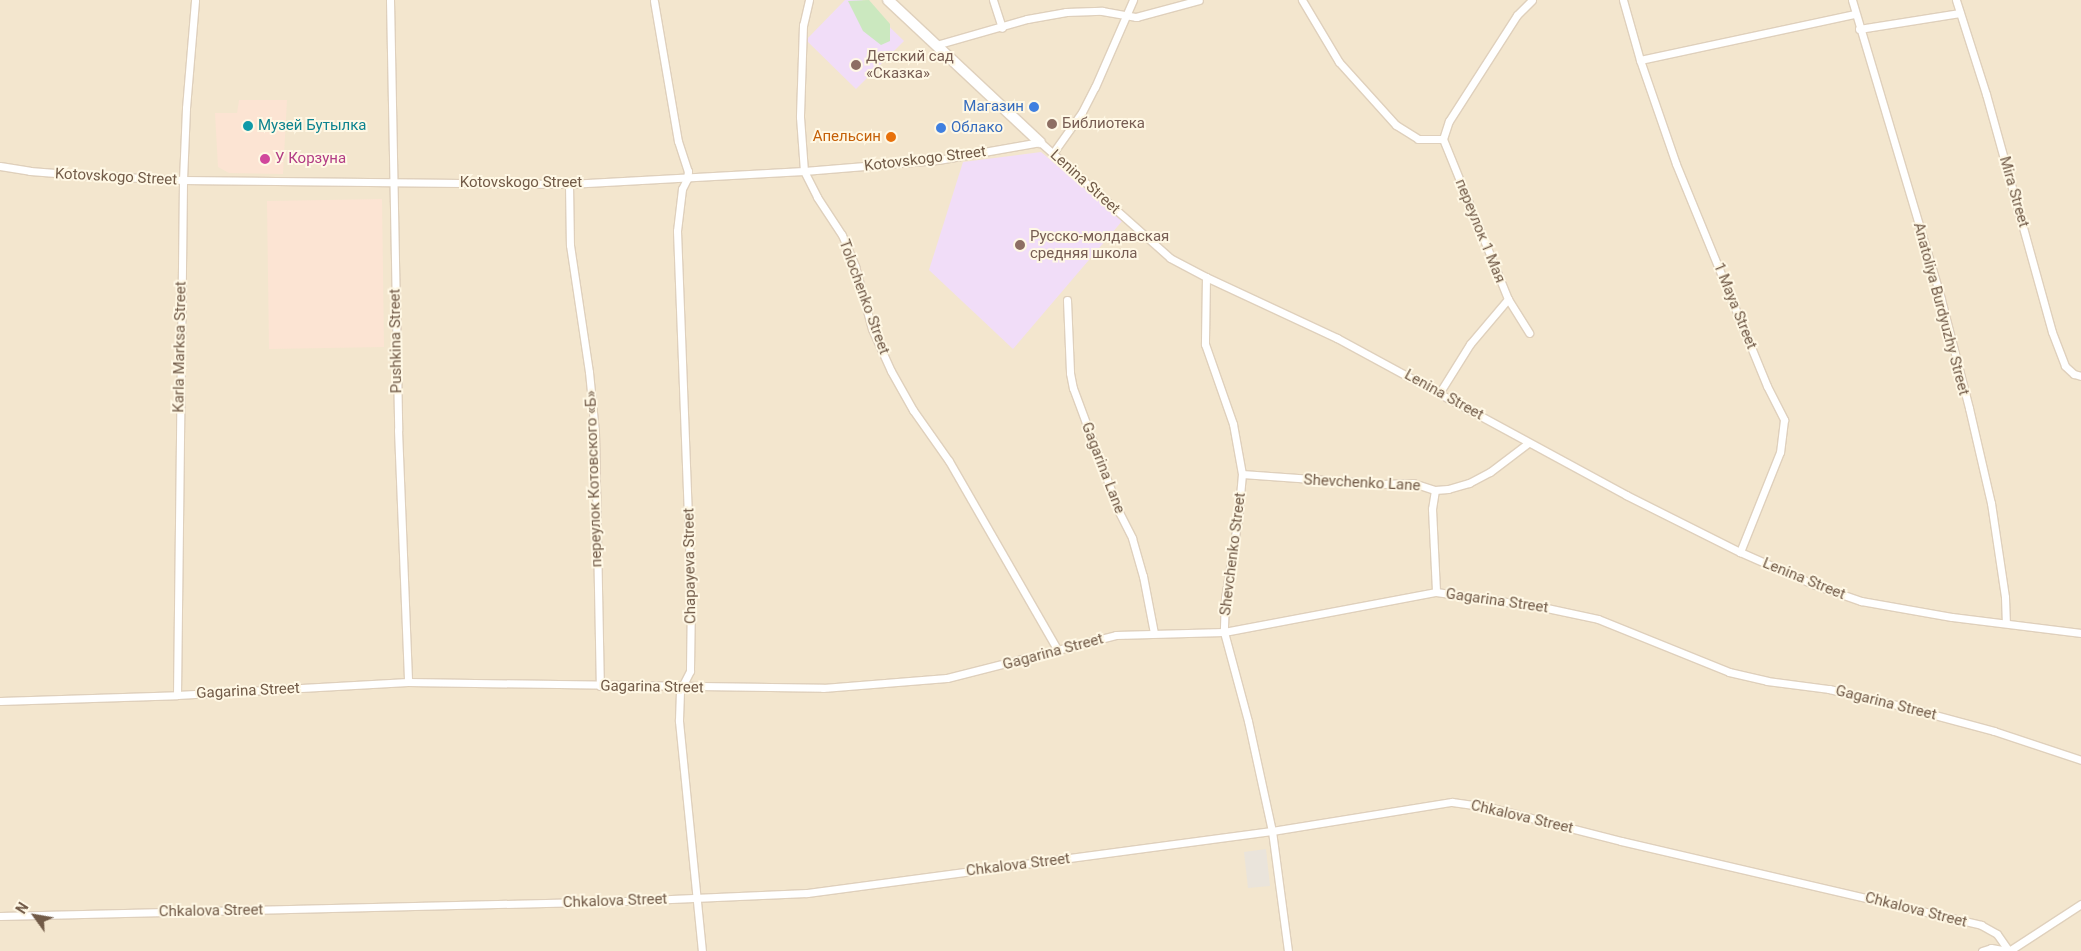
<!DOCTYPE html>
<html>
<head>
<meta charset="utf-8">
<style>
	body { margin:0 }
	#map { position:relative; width:2081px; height:951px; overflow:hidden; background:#fcf4e0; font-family:Roboto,sans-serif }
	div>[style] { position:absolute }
	.residential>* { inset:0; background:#f3e6ce }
	.commercial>* { inset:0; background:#fce4d3 }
	.industrial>* { inset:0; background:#eae4db }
	.education>* { inset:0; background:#f1ddf8 }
	.green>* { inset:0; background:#cbe8bf }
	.roads { filter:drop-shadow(1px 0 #dfd0bc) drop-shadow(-1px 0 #dfd0bc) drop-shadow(0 1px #dfd0bc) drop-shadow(0 -1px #dfd0bc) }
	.street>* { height:7px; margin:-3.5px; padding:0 3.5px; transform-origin:3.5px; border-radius:3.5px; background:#fff }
	.secondary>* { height:10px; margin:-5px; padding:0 5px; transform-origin:5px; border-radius:5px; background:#fff }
	.dots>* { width:14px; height:14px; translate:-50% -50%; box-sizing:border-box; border:2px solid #fff8e5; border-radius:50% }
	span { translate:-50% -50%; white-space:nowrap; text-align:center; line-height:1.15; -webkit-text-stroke:4px #fff8e5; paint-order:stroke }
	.education-label { font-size:15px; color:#785e54 }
	.left { translate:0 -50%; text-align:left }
	.shop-label { font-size:15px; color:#366cbe }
	.right { translate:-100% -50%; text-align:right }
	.culture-label { font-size:15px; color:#0d838f }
	.food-label { font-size:15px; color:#c56008 }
	.hotel-label { font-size:15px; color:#b23c85 }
	.street-label { font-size:15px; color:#725b48 }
	.north { position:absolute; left:10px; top:891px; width:50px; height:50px; -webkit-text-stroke:4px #fff8e5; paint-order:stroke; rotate:302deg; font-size:14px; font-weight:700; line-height:20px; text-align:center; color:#725b48 }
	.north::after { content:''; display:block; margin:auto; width:18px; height:22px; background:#725b48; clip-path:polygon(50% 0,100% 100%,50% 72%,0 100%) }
</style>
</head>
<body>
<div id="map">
	<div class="residential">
		<div style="clip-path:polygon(0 0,2081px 0,2081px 951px,0 951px)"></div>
	</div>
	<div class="commercial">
		<div style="clip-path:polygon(239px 100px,287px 100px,283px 174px,229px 173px,218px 167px,215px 113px,237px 113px)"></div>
		<div style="clip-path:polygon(382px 199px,384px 347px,269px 349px,267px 201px)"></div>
	</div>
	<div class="industrial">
		<div style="clip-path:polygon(1266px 849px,1270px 886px,1248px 888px,1244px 852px)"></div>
	</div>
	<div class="education">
		<div style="clip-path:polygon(845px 0,862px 0,904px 41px,856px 89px,806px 40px)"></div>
		<div style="clip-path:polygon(1041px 152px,1123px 220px,1013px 349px,929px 270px,963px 162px)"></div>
	</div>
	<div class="green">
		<div style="clip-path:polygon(869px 0,890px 24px,890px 41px,881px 45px,863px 31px,848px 1px)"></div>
	</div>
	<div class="roads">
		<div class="street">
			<div style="left:390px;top:0;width:430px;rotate:88.9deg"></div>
			<div style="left:398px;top:430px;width:252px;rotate:87.7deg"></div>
			<div style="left:809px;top:0;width:26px;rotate:103deg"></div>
			<div style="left:803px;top:25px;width:92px;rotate:91.9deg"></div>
			<div style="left:800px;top:117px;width:54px;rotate:85.8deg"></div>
			<div style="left:804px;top:171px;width:29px;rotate:63deg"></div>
			<div style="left:817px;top:197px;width:45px;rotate:56.7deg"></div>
			<div style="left:842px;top:235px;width:34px;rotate:67deg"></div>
			<div style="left:855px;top:266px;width:65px;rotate:74.9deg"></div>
			<div style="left:872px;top:329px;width:46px;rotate:65.7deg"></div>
			<div style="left:891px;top:371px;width:45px;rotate:60.6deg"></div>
			<div style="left:913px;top:410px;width:62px;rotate:54.8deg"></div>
			<div style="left:949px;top:461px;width:217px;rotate:60.1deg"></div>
			<div style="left:993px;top:0;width:29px;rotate:72deg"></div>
			<div style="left:1302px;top:0;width:72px;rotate:59.2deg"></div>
			<div style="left:1339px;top:62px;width:85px;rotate:47.9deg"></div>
			<div style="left:1396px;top:125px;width:26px;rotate:32deg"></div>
			<div style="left:1418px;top:139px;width:25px"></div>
			<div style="left:1623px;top:0;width:62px;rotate:74.2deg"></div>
			<div style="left:1640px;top:60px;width:110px;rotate:70.9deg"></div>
			<div style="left:1676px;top:164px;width:240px;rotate:67.7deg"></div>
			<div style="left:1767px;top:386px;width:38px;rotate:63deg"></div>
			<div style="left:1784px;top:420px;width:32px;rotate:97deg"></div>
			<div style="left:1780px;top:452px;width:108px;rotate:111.8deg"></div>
			<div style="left:1852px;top:0;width:312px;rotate:73.4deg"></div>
			<div style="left:1941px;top:299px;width:113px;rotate:75.6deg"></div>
			<div style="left:1969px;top:408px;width:98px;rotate:77deg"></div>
			<div style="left:1991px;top:503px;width:95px;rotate:81.5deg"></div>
			<div style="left:2005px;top:597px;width:26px;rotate:88deg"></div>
			<div style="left:1956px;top:0;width:99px;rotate:72.3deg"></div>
			<div style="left:1986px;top:94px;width:247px;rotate:74.5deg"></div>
			<div style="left:2052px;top:332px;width:36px;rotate:69deg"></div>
			<div style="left:2065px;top:366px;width:12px;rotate:42deg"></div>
			<div style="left:2074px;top:374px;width:7px;rotate:16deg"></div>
			<div style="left:654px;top:1px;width:142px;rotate:80.3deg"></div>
			<div style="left:678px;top:141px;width:32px;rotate:72deg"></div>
			<div style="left:688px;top:171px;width:8px;rotate:97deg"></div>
			<div style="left:687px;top:179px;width:11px;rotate:117deg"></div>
			<div style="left:682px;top:189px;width:42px;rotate:96.8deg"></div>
			<div style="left:677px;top:231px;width:367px;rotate:87.8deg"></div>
			<div style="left:691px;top:598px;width:73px;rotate:90.8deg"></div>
			<div style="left:690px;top:671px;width:22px;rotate:117deg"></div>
			<div style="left:680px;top:691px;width:30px;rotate:92deg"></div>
			<div style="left:679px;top:721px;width:231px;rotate:84.3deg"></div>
			<div style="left:1859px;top:29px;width:102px;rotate:-9deg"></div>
			<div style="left:936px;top:45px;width:95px;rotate:-15.9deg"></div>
			<div style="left:1027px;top:19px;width:40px;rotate:-10deg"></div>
			<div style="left:1066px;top:12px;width:36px;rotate:-2deg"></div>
			<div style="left:1102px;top:11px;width:35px;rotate:10deg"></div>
			<div style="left:1136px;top:17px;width:65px;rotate:-15.1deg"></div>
			<div style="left:1640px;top:60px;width:220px;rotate:-12.1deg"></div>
			<div style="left:1053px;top:153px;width:50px;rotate:-54.7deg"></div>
			<div style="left:1082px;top:112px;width:28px;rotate:-63deg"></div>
			<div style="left:1095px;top:87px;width:95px;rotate:-66.4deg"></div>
			<div style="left:0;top:166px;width:30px;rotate:9deg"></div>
			<div style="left:30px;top:171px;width:51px;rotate:4.5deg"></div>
			<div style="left:81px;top:175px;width:102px;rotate:2.8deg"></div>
			<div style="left:183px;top:180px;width:386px;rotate:0.6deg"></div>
			<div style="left:569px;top:184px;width:235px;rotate:-3.2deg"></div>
			<div style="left:804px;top:171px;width:134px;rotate:-4.7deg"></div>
			<div style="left:938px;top:160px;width:104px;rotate:-10deg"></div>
			<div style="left:1040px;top:142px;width:174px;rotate:41.7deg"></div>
			<div style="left:1170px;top:258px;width:41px;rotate:27.8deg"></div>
			<div style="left:1206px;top:277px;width:145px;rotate:25deg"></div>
			<div style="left:1337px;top:338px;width:329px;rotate:28.5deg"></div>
			<div style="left:1626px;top:495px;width:127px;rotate:26.6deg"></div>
			<div style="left:1740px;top:552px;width:82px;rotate:23.7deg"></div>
			<div style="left:1815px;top:585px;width:49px;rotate:19.2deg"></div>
			<div style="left:1861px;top:601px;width:92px;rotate:10deg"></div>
			<div style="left:1952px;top:617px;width:130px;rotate:7.1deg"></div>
			<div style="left:569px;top:184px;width:61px;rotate:89.1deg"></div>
			<div style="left:570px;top:245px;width:128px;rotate:81.5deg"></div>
			<div style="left:589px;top:372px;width:60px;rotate:84.3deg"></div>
			<div style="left:595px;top:432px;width:254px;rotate:88.9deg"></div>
			<div style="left:1206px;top:277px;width:67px;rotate:90.9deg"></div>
			<div style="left:1205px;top:344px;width:85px;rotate:70.7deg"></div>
			<div style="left:1233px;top:424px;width:51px;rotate:79.8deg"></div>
			<div style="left:1242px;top:474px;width:44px;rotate:95.2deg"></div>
			<div style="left:1238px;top:518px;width:81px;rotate:99.2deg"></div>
			<div style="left:1225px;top:598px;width:34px;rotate:92deg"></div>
			<div style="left:1224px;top:632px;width:92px;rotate:74.9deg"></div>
			<div style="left:1248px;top:721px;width:113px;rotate:77.7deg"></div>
			<div style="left:1272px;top:831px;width:121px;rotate:82.4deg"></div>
			<div style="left:1508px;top:299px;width:40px;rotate:58deg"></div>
			<div style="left:1067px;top:300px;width:73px;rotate:87.6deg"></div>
			<div style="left:1070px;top:373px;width:15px;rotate:79deg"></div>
			<div style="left:1073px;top:388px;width:132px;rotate:69.6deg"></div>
			<div style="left:1119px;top:512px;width:29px;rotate:63deg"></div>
			<div style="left:1132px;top:538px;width:40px;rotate:74deg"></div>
			<div style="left:1143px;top:576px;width:58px;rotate:79.1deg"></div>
			<div style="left:1440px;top:392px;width:57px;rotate:-58deg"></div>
			<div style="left:1470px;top:344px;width:59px;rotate:-49.8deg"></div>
			<div style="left:1508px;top:299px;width:173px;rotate:-112.1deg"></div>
			<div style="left:1443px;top:139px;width:19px;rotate:-72deg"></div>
			<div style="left:1449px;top:121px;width:126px;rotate:-57.3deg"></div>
			<div style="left:1517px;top:15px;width:21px;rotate:-45deg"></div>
			<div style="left:1242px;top:474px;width:140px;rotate:4.1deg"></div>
			<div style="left:1382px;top:484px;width:31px;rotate:-2deg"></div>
			<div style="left:1413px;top:483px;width:23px;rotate:18deg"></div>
			<div style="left:1435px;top:490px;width:13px;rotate:-4deg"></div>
			<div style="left:1448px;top:489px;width:22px;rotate:-16deg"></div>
			<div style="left:1469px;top:483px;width:24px;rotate:-28deg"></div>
			<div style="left:1490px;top:472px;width:48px;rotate:-37.3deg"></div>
			<div style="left:1435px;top:490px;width:19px;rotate:99deg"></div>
			<div style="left:1432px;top:509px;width:83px;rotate:87.2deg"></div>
			<div style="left:177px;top:695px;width:515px;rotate:-89.33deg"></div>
			<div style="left:183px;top:180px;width:72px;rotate:-87.6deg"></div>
			<div style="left:186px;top:108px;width:108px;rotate:-85.2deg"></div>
			<div style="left:0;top:701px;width:177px;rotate:-1.9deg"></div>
			<div style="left:177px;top:695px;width:231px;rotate:-3.2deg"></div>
			<div style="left:408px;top:682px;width:415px;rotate:0.8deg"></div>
			<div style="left:823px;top:688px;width:124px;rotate:-4.6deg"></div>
			<div style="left:947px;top:678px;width:174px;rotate:-14.3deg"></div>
			<div style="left:1116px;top:635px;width:108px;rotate:-1.6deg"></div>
			<div style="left:1224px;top:632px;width:216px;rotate:-10.7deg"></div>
			<div style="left:1436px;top:592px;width:107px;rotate:8.1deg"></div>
			<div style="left:1542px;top:607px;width:57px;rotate:12.1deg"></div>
			<div style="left:1598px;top:619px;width:141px;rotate:22deg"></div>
			<div style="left:1729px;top:672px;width:39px;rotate:13deg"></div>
			<div style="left:1767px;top:681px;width:63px;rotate:7.4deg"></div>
			<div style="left:1829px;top:689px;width:78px;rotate:13.3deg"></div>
			<div style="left:1905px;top:707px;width:92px;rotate:15.1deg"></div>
			<div style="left:1994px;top:731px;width:92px;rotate:18.4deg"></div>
			<div style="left:0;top:916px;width:626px;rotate:-1.37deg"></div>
			<div style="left:626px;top:901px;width:181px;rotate:-2.5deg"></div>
			<div style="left:807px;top:893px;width:469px;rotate:-7.6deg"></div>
			<div style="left:1272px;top:831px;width:182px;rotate:-9.2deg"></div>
			<div style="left:1452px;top:802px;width:36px;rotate:8deg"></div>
			<div style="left:1488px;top:807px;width:137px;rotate:14.3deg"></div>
			<div style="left:1621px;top:841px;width:370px;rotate:13.1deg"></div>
			<div style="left:1981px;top:925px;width:18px;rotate:29deg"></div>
			<div style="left:1997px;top:934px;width:21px;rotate:55deg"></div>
			<div style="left:1982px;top:951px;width:9px;rotate:-18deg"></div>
			<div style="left:1991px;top:948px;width:17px;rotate:10deg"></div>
			<div style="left:2009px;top:951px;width:86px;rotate:-33.1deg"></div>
		</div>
		<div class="secondary">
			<div style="left:888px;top:0;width:208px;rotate:43.1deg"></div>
		</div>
	</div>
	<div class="dots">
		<div style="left:856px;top:65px;background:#8d6e63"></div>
		<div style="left:1034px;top:107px;background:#3f7fe0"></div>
		<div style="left:1052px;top:124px;background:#8d6e63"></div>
		<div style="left:248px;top:126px;background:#0f9aa8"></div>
		<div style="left:941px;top:128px;background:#3f7fe0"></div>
		<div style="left:891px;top:137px;background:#e8710a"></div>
		<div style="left:265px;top:159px;background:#d1479c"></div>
		<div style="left:1020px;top:245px;background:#8d6e63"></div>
	</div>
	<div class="education-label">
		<span class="left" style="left:866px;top:65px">Детский сад<br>«Сказка»</span>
		<span class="left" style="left:1062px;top:124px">Библиотека</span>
		<span class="left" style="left:1030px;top:245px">Русско-молдавская<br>средняя школа</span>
	</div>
	<div class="shop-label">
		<span class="right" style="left:1024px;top:107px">Магазин</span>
		<span class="left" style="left:951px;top:128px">Облако</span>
	</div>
	<div class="culture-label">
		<span class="left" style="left:258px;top:126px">Музей Бутылка</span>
	</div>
	<div class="food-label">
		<span class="right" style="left:881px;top:137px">Апельсин</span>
	</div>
	<div class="hotel-label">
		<span class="left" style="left:275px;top:159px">У Корзуна</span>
	</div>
	<div class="street-label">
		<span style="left:925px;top:159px;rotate:-7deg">Kotovskogo Street</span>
		<span style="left:116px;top:177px;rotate:3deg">Kotovskogo Street</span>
		<span style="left:1085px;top:182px;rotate:42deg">Lenina Street</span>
		<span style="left:521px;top:183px">Kotovskogo Street</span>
		<span style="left:2014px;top:192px;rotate:74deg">Mira Street</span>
		<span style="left:1480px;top:231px;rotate:68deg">переулок 1 Мая</span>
		<span style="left:864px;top:297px;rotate:70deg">Tolochenko Street</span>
		<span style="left:1735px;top:306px;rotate:68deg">1 Maya Street</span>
		<span style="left:1941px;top:309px;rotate:75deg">Anatoliya Burdyuzhy Street</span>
		<span style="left:396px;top:341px;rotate:-91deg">Pushkina Street</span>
		<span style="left:180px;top:347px;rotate:-89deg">Karla Marksa Street</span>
		<span style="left:1444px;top:395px;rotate:29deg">Lenina Street</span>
		<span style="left:1103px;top:468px;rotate:69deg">Gagarina Lane</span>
		<span style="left:594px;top:479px;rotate:-92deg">переулок Котовского «Б»</span>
		<span style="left:1362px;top:483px;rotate:3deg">Shevchenko Lane</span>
		<span style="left:1233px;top:554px;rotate:-83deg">Shevchenko Street</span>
		<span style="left:690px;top:566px;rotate:-91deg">Chapayeva Street</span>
		<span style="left:1804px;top:579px;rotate:22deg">Lenina Street</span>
		<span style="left:1497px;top:601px;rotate:8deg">Gagarina Street</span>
		<span style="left:1053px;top:652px;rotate:-15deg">Gagarina Street</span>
		<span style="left:652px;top:687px;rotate:1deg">Gagarina Street</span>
		<span style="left:248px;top:691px;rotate:-3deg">Gagarina Street</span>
		<span style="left:1886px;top:703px;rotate:14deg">Gagarina Street</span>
		<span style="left:1522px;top:817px;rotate:13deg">Chkalova Street</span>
		<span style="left:1018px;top:865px;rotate:-7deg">Chkalova Street</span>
		<span style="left:615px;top:901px;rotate:-2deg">Chkalova Street</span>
		<span style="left:1916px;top:910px;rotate:14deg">Chkalova Street</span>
		<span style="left:211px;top:911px;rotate:-1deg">Chkalova Street</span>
	</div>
	<div class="north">N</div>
</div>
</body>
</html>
